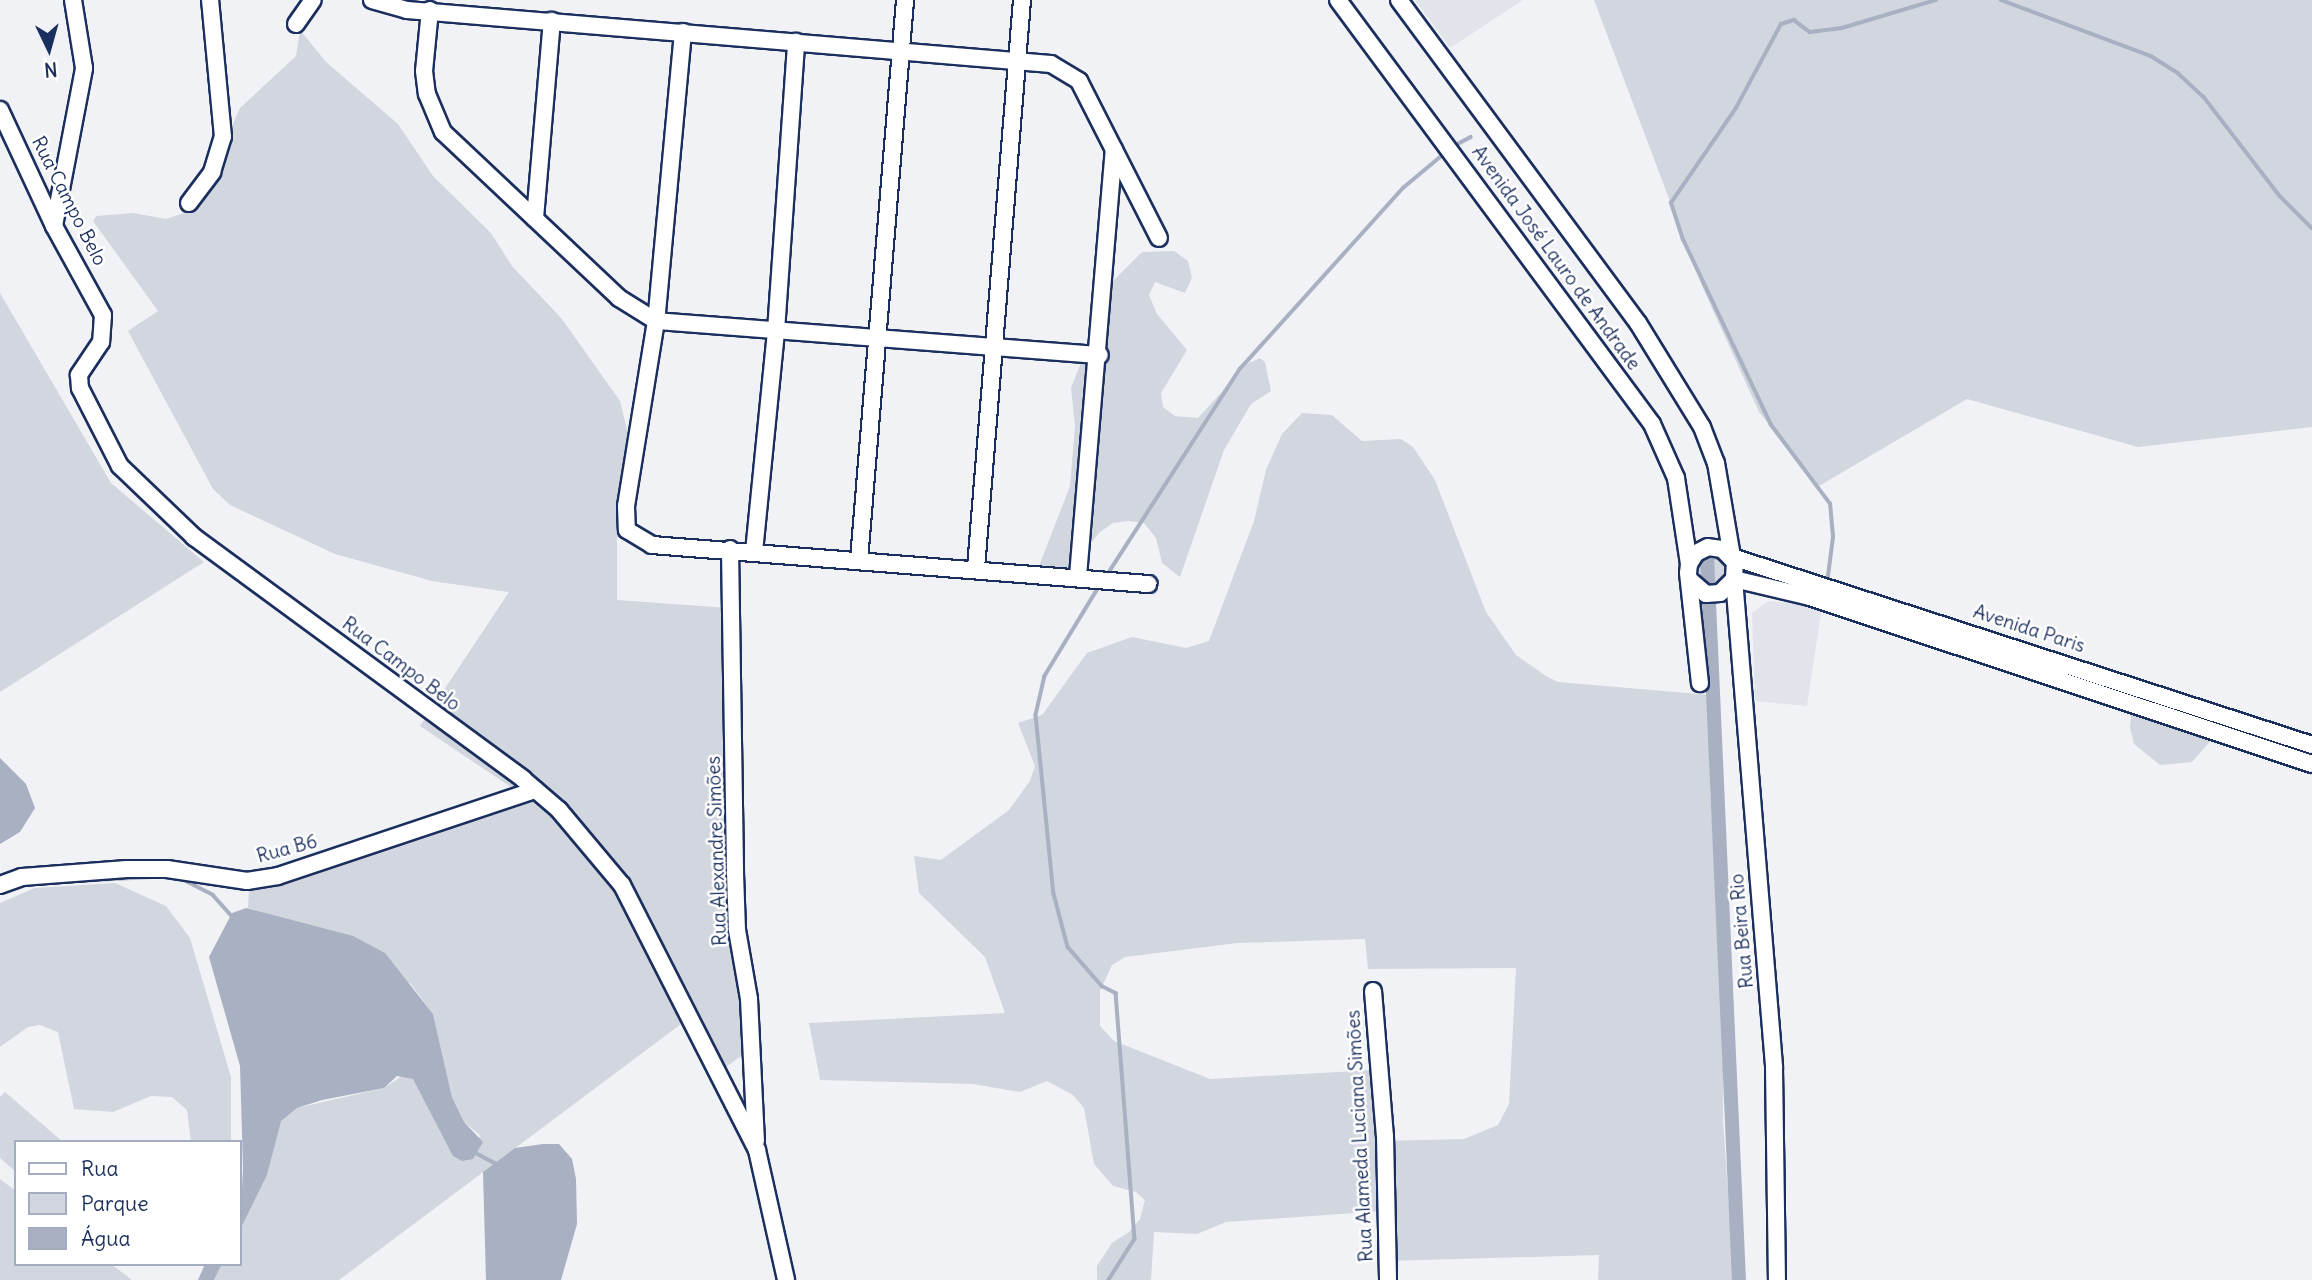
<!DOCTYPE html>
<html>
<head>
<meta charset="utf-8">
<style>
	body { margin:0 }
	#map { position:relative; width:2312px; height:1280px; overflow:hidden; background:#f1f2f5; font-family:Delius,sans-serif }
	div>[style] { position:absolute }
	.built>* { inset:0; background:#e1e4ea }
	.green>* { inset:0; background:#d2d6df }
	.round { border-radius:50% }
	.water>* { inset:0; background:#a8b0c2 }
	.stream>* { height:3.5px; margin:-1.75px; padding:0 1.75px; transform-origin:1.75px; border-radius:1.75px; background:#a8b0c2 }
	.canal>* { height:14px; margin:-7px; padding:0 7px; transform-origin:7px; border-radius:7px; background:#a8b0c2 }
	.roads { filter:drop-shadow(2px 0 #1b2f5e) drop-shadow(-2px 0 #1b2f5e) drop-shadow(0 2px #1b2f5e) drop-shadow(0 -2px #1b2f5e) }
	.minor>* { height:16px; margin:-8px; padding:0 8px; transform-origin:8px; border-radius:8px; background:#fff }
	span { translate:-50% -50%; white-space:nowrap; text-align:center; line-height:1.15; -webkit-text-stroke:5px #fff; paint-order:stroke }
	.street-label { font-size:19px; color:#1b2f5e }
	.legend { position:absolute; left:14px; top:1140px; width:228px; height:126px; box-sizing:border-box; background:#fff; border:2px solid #a4acbf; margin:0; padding:9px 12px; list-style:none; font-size:21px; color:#1b2f5e }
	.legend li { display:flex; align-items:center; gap:14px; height:35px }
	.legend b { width:35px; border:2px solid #a4acbf }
	.north { position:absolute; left:14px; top:14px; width:70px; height:70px; -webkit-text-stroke:5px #fff; paint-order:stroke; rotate:175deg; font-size:19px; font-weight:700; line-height:28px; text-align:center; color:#1b2f5e }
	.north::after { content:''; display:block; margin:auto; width:24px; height:32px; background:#1b2f5e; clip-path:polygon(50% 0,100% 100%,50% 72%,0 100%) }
</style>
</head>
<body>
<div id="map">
	<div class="built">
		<div style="clip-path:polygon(1415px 0,1523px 0,1450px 48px)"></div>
		<div style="clip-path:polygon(1768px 601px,1822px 606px,1807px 706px,1755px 701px,1752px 613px)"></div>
	</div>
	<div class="green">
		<div style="clip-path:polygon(1594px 0,2312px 0,2312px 427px,2138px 447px,1967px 399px,1819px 486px,1759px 412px,1702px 286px)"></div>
		<div style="clip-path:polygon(300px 30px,326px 62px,398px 124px,433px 176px,491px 233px,512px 266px,562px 319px,620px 401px,629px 438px,617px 540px,617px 600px,729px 608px,745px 1042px,741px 1056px,726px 1067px,705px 1064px,681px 1024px,339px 1280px,214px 1280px,222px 1264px,240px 1264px,240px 1230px,267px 1175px,280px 1121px,297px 1108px,384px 1088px,405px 1074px,413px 1078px,432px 1108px,454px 1156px,481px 1136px,464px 1122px,452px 1097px,433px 1014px,411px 984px,297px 923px,248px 908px,249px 890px,521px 794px,420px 726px,509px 592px,432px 581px,335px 554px,230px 505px,213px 489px,128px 331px,158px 311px,93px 221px,96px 216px,133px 213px,166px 219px,184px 213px,199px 200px,240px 108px,296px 56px)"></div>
		<div style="clip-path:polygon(1174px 251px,1188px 261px,1192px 278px,1185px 293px,1155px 282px,1149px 295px,1157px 314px,1187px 350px,1161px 393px,1163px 407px,1175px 416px,1198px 418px,1247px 364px,1260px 358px,1265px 362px,1271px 391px,1251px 404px,1224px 450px,1180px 577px,1162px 563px,1156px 538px,1144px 523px,1129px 521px,1113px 523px,1100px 532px,1061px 579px,1051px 584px,1041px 582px,1036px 574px,1070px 486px,1075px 426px,1071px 388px,1113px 281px,1142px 252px)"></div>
		<div style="clip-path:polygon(0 293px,111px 483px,204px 562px,0 692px)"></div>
		<div style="clip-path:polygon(evenodd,1302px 413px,1332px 415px,1362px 441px,1401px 439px,1413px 447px,1435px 480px,1486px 612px,1516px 655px,1546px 676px,1558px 682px,1710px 695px,1710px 787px,1723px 1016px,1723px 1120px,1734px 1280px,1598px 1280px,1599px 1255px,1388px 1261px,1383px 1211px,1226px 1222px,1197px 1234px,1154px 1232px,1151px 1280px,1097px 1280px,1097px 1266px,1112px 1243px,1129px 1232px,1140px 1219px,1145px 1200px,1136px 1192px,1113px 1186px,1094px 1164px,1084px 1108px,1073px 1095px,1047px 1081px,1020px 1092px,973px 1084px,820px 1080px,809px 1023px,1005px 1013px,985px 957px,919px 893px,914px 856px,941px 860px,1009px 810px,1030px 781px,1035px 766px,1018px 723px,1042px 715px,1087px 653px,1132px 637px,1186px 648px,1209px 641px,1254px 521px,1266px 470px,1282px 434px,1302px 413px,1365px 939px,1368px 969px,1516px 968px,1509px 1104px,1498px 1125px,1464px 1139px,1380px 1141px,1375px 1070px,1210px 1079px,1114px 1041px,1100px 1026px,1100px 991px,1112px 965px,1125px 957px,1238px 943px,1365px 939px)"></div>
		<div class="round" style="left:1696px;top:554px;width:32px;height:32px"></div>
		<div style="clip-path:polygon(2132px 709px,2214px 737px,2192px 762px,2160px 765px,2134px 744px,2130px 727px)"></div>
		<div style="clip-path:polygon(115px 883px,166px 906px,190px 938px,231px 1077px,231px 1142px,191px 1142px,187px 1110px,172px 1097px,151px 1096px,113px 1112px,74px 1109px,58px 1032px,40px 1025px,28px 1027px,0 1047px,0 903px,35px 888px)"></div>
		<div style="clip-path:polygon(5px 1092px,63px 1142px,16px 1142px,16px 1172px,0 1158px,0 1097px)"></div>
		<div style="clip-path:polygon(0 1179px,16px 1191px,16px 1264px,111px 1264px,132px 1280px,0 1280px)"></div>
	</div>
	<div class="water">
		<div style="clip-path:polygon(0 758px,26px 784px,35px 808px,20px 832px,0 844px)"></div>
		<div style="clip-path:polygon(246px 908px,353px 936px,385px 953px,433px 1014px,452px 1097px,464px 1122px,483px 1142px,473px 1159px,462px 1161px,453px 1156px,413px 1079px,397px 1076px,384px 1088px,322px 1100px,297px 1108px,281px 1121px,267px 1175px,240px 1230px,243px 1168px,240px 1066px,209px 957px,232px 913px)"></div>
		<div style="clip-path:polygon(543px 1144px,559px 1144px,572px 1159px,576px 1179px,577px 1224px,561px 1280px,486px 1280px,483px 1172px,515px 1148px)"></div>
		<div style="clip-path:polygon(205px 1264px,222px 1264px,214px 1280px,198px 1280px)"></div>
	</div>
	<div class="stream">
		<div style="left:2001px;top:0;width:160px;rotate:20.5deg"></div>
		<div style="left:2151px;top:56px;width:32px;rotate:32deg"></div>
		<div style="left:2178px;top:73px;width:35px;rotate:43deg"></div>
		<div style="left:2204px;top:97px;width:125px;rotate:52.5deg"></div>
		<div style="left:2280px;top:196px;width:45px;rotate:45deg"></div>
		<div style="left:1452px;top:147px;width:21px;rotate:-28deg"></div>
		<div style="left:1707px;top:557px;width:15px;rotate:4deg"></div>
		<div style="left:1107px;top:575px;width:245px;rotate:-57.2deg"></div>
		<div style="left:1240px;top:369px;width:244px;rotate:-48deg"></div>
		<div style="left:1403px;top:188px;width:56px;rotate:-39.9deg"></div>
		<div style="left:1101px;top:584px;width:108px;rotate:121.3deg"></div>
		<div style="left:1045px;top:676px;width:40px;rotate:103deg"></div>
		<div style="left:1036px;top:715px;width:180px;rotate:84.3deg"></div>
		<div style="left:1054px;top:894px;width:55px;rotate:75.2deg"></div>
		<div style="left:1068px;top:947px;width:52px;rotate:48.9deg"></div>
		<div style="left:1102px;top:986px;width:16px;rotate:27deg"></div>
		<div style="left:1116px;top:993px;width:247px;rotate:85.6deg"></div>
		<div style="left:1135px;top:1239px;width:49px;rotate:122.4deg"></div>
		<div style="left:1827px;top:584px;width:47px;rotate:-82.7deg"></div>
		<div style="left:1833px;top:537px;width:33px;rotate:-95deg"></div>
		<div style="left:1830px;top:504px;width:99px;rotate:-126.8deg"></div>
		<div style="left:1771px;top:425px;width:205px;rotate:-115.4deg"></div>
		<div style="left:1683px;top:240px;width:39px;rotate:-108deg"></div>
		<div style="left:1671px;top:203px;width:115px;rotate:-55.6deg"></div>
		<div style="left:1736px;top:108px;width:95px;rotate:-61.8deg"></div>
		<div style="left:1781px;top:24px;width:14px;rotate:-17deg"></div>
		<div style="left:1794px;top:20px;width:20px;rotate:37deg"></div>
		<div style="left:1810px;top:32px;width:32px;rotate:-7deg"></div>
		<div style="left:1842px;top:28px;width:98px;rotate:-16.6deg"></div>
		<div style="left:182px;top:879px;width:35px;rotate:27deg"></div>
		<div style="left:213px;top:895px;width:31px;rotate:48deg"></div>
		<div style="left:75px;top:881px;width:76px;rotate:-3deg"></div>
		<div style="left:474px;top:1152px;width:27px;rotate:28deg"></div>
	</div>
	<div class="canal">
		<div style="left:1707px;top:557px;width:724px;rotate:87.47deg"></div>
	</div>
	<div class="roads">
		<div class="minor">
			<div style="left:372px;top:0;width:36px;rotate:16deg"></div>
			<div style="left:407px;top:10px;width:646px;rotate:4.79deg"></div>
			<div style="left:1051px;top:64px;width:33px;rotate:31deg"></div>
			<div style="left:1079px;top:81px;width:176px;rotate:63deg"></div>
			<div style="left:1338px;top:0;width:528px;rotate:53.48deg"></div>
			<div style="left:1652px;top:424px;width:59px;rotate:66deg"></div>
			<div style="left:1676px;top:478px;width:87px;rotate:81.4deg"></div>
			<div style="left:1399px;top:0;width:402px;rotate:53.5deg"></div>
			<div style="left:1638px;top:323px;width:122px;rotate:58.4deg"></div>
			<div style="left:1702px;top:427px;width:39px;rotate:69deg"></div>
			<div style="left:1716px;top:463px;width:95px;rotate:80.3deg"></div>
			<div style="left:430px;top:10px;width:61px;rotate:95.6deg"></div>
			<div style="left:424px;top:71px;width:23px;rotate:83deg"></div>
			<div style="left:427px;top:94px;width:41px;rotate:67.2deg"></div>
			<div style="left:443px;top:132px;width:242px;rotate:43.3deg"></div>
			<div style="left:619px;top:298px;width:44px;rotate:31.9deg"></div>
			<div style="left:656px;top:321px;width:445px;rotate:4.4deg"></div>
			<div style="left:296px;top:24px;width:29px;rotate:-55deg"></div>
			<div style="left:683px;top:32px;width:290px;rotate:95.3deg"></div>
			<div style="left:656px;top:321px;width:187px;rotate:99.2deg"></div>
			<div style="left:626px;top:506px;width:24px;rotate:88deg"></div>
			<div style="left:627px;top:530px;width:29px;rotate:31deg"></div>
			<div style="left:652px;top:545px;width:498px;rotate:4.5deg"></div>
			<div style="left:0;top:110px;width:128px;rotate:65deg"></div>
			<div style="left:54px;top:226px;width:102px;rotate:61.2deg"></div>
			<div style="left:103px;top:315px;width:27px;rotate:94deg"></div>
			<div style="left:101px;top:342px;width:40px;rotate:124deg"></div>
			<div style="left:79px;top:375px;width:13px;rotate:86deg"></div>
			<div style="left:80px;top:388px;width:88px;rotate:62.9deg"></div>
			<div style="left:120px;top:466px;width:103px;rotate:43.8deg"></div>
			<div style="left:194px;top:537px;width:408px;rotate:36.3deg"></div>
			<div style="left:523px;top:779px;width:48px;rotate:40.7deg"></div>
			<div style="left:559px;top:810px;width:98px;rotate:50deg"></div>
			<div style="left:622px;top:885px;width:297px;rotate:63deg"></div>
			<div style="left:757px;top:1150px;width:133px;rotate:77.4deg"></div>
			<div style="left:189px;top:203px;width:39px;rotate:-53deg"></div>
			<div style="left:212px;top:172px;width:37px;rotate:-73deg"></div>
			<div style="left:223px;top:137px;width:138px;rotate:-95.4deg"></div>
			<div style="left:535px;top:218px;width:198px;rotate:-85.1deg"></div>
			<div style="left:54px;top:226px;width:161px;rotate:-79.2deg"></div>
			<div style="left:84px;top:68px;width:69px;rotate:-99.2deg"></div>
			<div style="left:730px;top:549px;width:324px;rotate:89.1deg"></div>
			<div style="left:735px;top:873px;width:57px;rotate:88deg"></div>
			<div style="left:737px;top:930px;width:70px;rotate:80.1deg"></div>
			<div style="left:749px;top:999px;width:142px;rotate:87.2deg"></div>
			<div style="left:754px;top:552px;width:222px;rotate:-84.3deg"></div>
			<div style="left:776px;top:331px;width:290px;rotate:-86deg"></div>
			<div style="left:1732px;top:557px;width:610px;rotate:17.96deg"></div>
			<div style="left:859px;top:560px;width:562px;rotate:-85.3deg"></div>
			<div style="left:976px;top:568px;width:570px;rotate:-85.37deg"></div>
			<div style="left:1078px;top:576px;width:428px;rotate:-85.2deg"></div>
			<div style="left:1734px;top:579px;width:491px;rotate:85.3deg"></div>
			<div style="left:1774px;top:1068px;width:212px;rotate:89.2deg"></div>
			<div style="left:1734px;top:579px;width:78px;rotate:13.3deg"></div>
			<div style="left:1810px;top:597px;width:529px;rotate:18.4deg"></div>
			<div style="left:1691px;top:581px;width:20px;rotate:41deg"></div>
			<div style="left:1706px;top:594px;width:14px;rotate:-4deg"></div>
			<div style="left:1720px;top:593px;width:20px;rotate:-45deg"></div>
			<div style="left:1734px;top:579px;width:17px;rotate:-87deg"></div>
			<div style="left:1735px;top:562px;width:18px;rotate:-135deg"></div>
			<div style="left:1722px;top:549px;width:14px;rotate:-172deg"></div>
			<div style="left:1708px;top:547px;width:13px;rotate:153deg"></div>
			<div style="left:1696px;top:553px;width:13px;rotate:122deg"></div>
			<div style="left:1689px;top:564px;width:9px;rotate:96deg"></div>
			<div style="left:1688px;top:573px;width:111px;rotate:83.8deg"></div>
			<div style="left:0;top:885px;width:23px;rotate:-20deg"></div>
			<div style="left:22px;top:877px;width:105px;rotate:-4.4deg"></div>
			<div style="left:127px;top:869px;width:40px"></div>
			<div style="left:167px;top:869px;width:81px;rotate:8.5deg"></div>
			<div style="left:247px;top:881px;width:31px;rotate:-9deg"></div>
			<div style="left:278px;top:876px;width:271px;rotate:-18.5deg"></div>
			<div style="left:1373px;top:991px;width:145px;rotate:85.3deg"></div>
			<div style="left:1385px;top:1136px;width:144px;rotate:88.8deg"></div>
		</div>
	</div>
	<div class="street-label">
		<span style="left:69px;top:201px;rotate:63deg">Rua Campo Belo</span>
		<span style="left:1556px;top:258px;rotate:54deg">Avenida José Lauro de Andrade</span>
		<span style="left:2029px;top:629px;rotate:18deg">Avenida Paris</span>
		<span style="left:401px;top:664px;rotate:37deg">Rua Campo Belo</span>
		<span style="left:287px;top:849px;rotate:-15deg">Rua B6</span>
		<span style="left:717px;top:851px;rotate:-92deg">Rua Alexandre Simões</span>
		<span style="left:1742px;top:931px;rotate:-95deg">Rua Beira Rio</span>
		<span style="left:1360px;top:1136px;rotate:-93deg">Rua Alameda Luciana Simões</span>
	</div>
	<ul class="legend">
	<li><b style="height:9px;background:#fff"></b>Rua</li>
	<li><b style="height:19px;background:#d2d6df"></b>Parque</li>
	<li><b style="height:19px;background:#a8b0c2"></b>Água</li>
	</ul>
	<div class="north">N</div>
</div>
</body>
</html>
